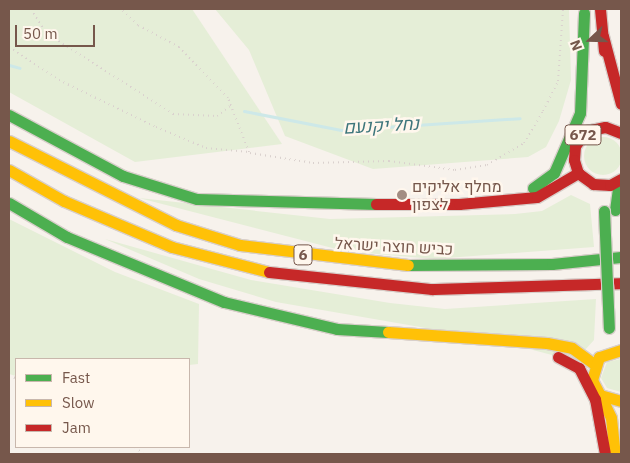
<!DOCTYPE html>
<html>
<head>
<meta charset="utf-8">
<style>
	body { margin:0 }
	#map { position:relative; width:630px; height:463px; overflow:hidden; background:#f7f2ec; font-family:"IBM Plex Sans",Heebo,sans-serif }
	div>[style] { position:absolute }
	.green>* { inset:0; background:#e5eed7 }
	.round { border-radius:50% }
	.stream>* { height:3px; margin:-1.5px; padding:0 1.5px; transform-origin:1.5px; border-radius:1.5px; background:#cde8e8 }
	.path>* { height:2px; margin-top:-1px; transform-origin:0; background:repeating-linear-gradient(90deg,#dad1ce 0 1px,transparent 0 5px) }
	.roads { filter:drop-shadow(1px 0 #d8cfca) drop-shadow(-1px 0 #d8cfca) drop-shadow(0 1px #d8cfca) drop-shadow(0 -1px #d8cfca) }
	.fast>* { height:11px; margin:-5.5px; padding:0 5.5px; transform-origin:5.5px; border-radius:5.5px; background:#4caf50 }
	.slow>* { height:11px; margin:-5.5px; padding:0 5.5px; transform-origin:5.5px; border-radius:5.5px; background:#ffc107 }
	.jam>* { height:11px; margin:-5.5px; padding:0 5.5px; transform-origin:5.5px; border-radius:5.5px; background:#c62828 }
	.bridges { filter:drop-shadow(1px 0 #d8cfca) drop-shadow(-1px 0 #d8cfca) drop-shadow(0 1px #d8cfca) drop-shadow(0 -1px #d8cfca) }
	.fast-bridge>* { height:11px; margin:-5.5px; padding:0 5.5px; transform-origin:5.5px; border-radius:5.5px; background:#4caf50 }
	.dots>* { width:14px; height:14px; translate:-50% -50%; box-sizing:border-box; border:2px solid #fff7ed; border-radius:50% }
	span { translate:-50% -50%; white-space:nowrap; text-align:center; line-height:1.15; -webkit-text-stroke:5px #fff7ed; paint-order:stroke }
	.shield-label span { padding:1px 4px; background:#fff7ed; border:1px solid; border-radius:4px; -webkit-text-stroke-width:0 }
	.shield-label { font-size:15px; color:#76574b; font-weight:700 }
	.poi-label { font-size:16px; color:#76574b }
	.left { translate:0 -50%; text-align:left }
	.street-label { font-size:16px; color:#76574b }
	.water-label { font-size:18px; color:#3e767c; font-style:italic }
	.frame { position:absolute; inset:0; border:10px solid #76574b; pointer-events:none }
	.legend { position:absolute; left:15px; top:358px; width:175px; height:90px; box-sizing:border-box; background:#fff7ed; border:1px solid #c8b7ac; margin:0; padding:6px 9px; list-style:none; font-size:15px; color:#76574b }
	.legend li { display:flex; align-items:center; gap:10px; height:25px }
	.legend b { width:25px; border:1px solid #c8b7ac }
	.north { position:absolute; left:565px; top:15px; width:50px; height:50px; -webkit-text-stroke:4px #fff7ed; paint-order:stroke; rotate:249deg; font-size:14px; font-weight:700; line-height:20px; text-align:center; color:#76574b }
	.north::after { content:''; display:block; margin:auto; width:18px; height:22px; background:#76574b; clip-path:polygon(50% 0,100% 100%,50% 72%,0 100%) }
	.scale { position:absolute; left:15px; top:25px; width:80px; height:22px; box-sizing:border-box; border:2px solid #76574b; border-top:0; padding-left:6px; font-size:15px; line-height:18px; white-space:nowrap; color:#76574b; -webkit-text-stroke:4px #fff7ed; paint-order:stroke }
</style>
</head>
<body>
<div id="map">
	<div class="green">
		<div style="clip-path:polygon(9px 9px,192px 9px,282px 144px,135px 162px,9px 92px)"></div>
		<div style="clip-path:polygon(215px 9px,569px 9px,571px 80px,559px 121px,546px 147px,528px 157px,373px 169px,285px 136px,249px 50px)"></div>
		<div class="round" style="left:584px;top:137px;width:38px;height:38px"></div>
		<div style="clip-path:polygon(571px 195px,590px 204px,594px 247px,433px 259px,344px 251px,139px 198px,330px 219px,515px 214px,542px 211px)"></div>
		<div style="clip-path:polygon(9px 219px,115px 272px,199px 304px,198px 364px,189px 365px,189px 359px,16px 359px,16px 376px,9px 374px)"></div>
		<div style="clip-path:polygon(105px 239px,251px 280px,390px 303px,445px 309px,596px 299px,594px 340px,575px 361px,495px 340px,276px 302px,199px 279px)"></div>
		<div style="clip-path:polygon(621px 359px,621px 392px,607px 388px,601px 378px,607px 362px)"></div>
	</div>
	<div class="stream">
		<div style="left:9px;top:65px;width:11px;rotate:15deg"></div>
		<div style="left:244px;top:111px;width:99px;rotate:11.1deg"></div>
		<div style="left:341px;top:130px;width:179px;rotate:-3.8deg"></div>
	</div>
	<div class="path">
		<div style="left:31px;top:9px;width:28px;rotate:58deg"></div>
		<div style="left:46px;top:33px;width:151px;rotate:32.5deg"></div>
		<div style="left:173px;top:114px;width:44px;rotate:2.6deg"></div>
		<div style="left:217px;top:116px;width:16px;rotate:-38deg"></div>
		<div style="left:9px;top:47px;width:60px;rotate:33.4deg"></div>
		<div style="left:59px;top:80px;width:108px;rotate:25.9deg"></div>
		<div style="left:156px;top:127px;width:54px;rotate:22.8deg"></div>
		<div style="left:206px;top:148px;width:43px;rotate:5.3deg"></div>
		<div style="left:249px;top:152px;width:58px;rotate:-111.3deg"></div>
		<div style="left:228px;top:98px;width:71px;rotate:-133.9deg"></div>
		<div style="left:179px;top:47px;width:47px;rotate:-151.8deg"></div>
		<div style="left:138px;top:25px;width:23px;rotate:-137deg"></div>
		<div style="left:250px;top:153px;width:64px;rotate:9deg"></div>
		<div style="left:313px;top:163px;width:76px;rotate:-1.5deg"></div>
		<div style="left:389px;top:161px;width:67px;rotate:7.8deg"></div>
		<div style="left:455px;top:170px;width:32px;rotate:-9deg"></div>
		<div style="left:487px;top:165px;width:43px;rotate:-30.7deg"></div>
		<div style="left:524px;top:143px;width:37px;rotate:-59deg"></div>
		<div style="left:543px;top:111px;width:34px;rotate:-63deg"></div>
		<div style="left:558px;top:81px;width:72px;rotate:-86deg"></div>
		<div style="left:9px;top:376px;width:7px;rotate:16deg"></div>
		<div style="left:135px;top:447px;width:11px;rotate:41deg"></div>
	</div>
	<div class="roads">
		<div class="fast">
			<div style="left:9px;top:115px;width:129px;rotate:28.2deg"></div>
			<div style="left:123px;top:176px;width:77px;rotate:17.3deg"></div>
			<div style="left:197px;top:199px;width:179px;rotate:1.6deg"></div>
			<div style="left:533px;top:188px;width:26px;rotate:-36deg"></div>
			<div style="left:554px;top:173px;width:65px;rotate:-66.6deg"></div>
			<div style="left:580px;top:113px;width:100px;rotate:-87.7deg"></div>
			<div style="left:9px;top:203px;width:67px;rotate:30.4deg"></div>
			<div style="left:67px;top:237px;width:170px;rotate:22.5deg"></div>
			<div style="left:224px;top:302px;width:116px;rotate:13.4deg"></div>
			<div style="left:337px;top:329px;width:51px;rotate:3.4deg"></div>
			<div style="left:615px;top:210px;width:29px;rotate:-82deg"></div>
			<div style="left:408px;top:265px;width:144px;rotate:-0.4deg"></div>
			<div style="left:552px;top:264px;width:69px;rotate:-5.8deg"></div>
		</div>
		<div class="slow">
			<div style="left:9px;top:141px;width:187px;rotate:26.7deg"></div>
			<div style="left:176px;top:225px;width:67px;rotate:17.4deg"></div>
			<div style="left:240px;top:245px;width:169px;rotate:6.8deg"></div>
			<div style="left:9px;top:170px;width:63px;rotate:29.4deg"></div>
			<div style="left:64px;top:201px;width:117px;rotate:23.1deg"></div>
			<div style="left:172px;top:247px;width:100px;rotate:14.5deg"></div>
			<div style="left:388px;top:332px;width:159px;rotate:4deg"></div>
			<div style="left:547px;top:343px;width:25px;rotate:11deg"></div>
			<div style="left:572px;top:348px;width:27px;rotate:36deg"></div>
			<div style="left:621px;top:350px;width:23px;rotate:162deg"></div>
			<div style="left:599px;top:357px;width:24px;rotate:107deg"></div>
			<div style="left:592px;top:380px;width:17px;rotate:62deg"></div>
			<div style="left:600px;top:395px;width:22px;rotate:16deg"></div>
			<div style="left:600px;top:395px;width:25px;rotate:64deg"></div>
			<div style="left:611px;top:418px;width:36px;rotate:84deg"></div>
		</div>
		<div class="jam">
			<div style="left:600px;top:9px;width:42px;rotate:84.6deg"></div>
			<div style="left:603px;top:36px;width:70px;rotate:75.2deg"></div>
			<div style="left:621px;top:133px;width:17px;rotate:-159deg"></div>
			<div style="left:605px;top:127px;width:19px;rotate:168deg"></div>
			<div style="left:586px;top:131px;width:19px;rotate:126deg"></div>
			<div style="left:575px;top:146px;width:14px;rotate:94deg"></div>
			<div style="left:574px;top:160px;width:14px;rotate:73deg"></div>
			<div style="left:578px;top:173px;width:19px;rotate:36deg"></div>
			<div style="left:593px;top:184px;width:17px;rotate:3deg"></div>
			<div style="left:610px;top:185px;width:13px;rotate:-29deg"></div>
			<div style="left:376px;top:204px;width:83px"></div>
			<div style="left:459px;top:204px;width:78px;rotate:-5.1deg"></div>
			<div style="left:537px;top:197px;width:48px;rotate:-30.3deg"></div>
			<div style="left:269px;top:272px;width:164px;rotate:6deg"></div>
			<div style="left:432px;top:289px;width:189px;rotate:-1.8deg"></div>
			<div style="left:558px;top:357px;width:24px;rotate:28deg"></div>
			<div style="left:579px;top:368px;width:35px;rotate:63deg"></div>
			<div style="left:595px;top:399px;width:56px;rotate:79.7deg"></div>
		</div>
	</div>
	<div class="bridges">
		<div class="fast-bridge">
			<div style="left:604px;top:211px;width:117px;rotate:87.6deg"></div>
		</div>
	</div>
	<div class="dots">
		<div style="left:402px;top:195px;background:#a38d83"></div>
	</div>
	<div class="shield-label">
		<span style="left:583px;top:135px">672</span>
		<span style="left:303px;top:255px">6</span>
	</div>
	<div class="poi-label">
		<span class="left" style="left:412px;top:195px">מחלף אליקים<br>לצפון</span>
	</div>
	<div class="street-label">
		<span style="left:394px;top:246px;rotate:3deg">כביש חוצה ישראל</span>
	</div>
	<div class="water-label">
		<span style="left:381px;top:126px;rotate:-3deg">נחל יקנעם</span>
	</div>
	<div class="frame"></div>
	<ul class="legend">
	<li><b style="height:6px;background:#4caf50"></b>Fast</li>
	<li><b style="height:6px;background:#ffc107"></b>Slow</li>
	<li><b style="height:6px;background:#c62828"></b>Jam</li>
	</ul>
	<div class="north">N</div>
	<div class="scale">50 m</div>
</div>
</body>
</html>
